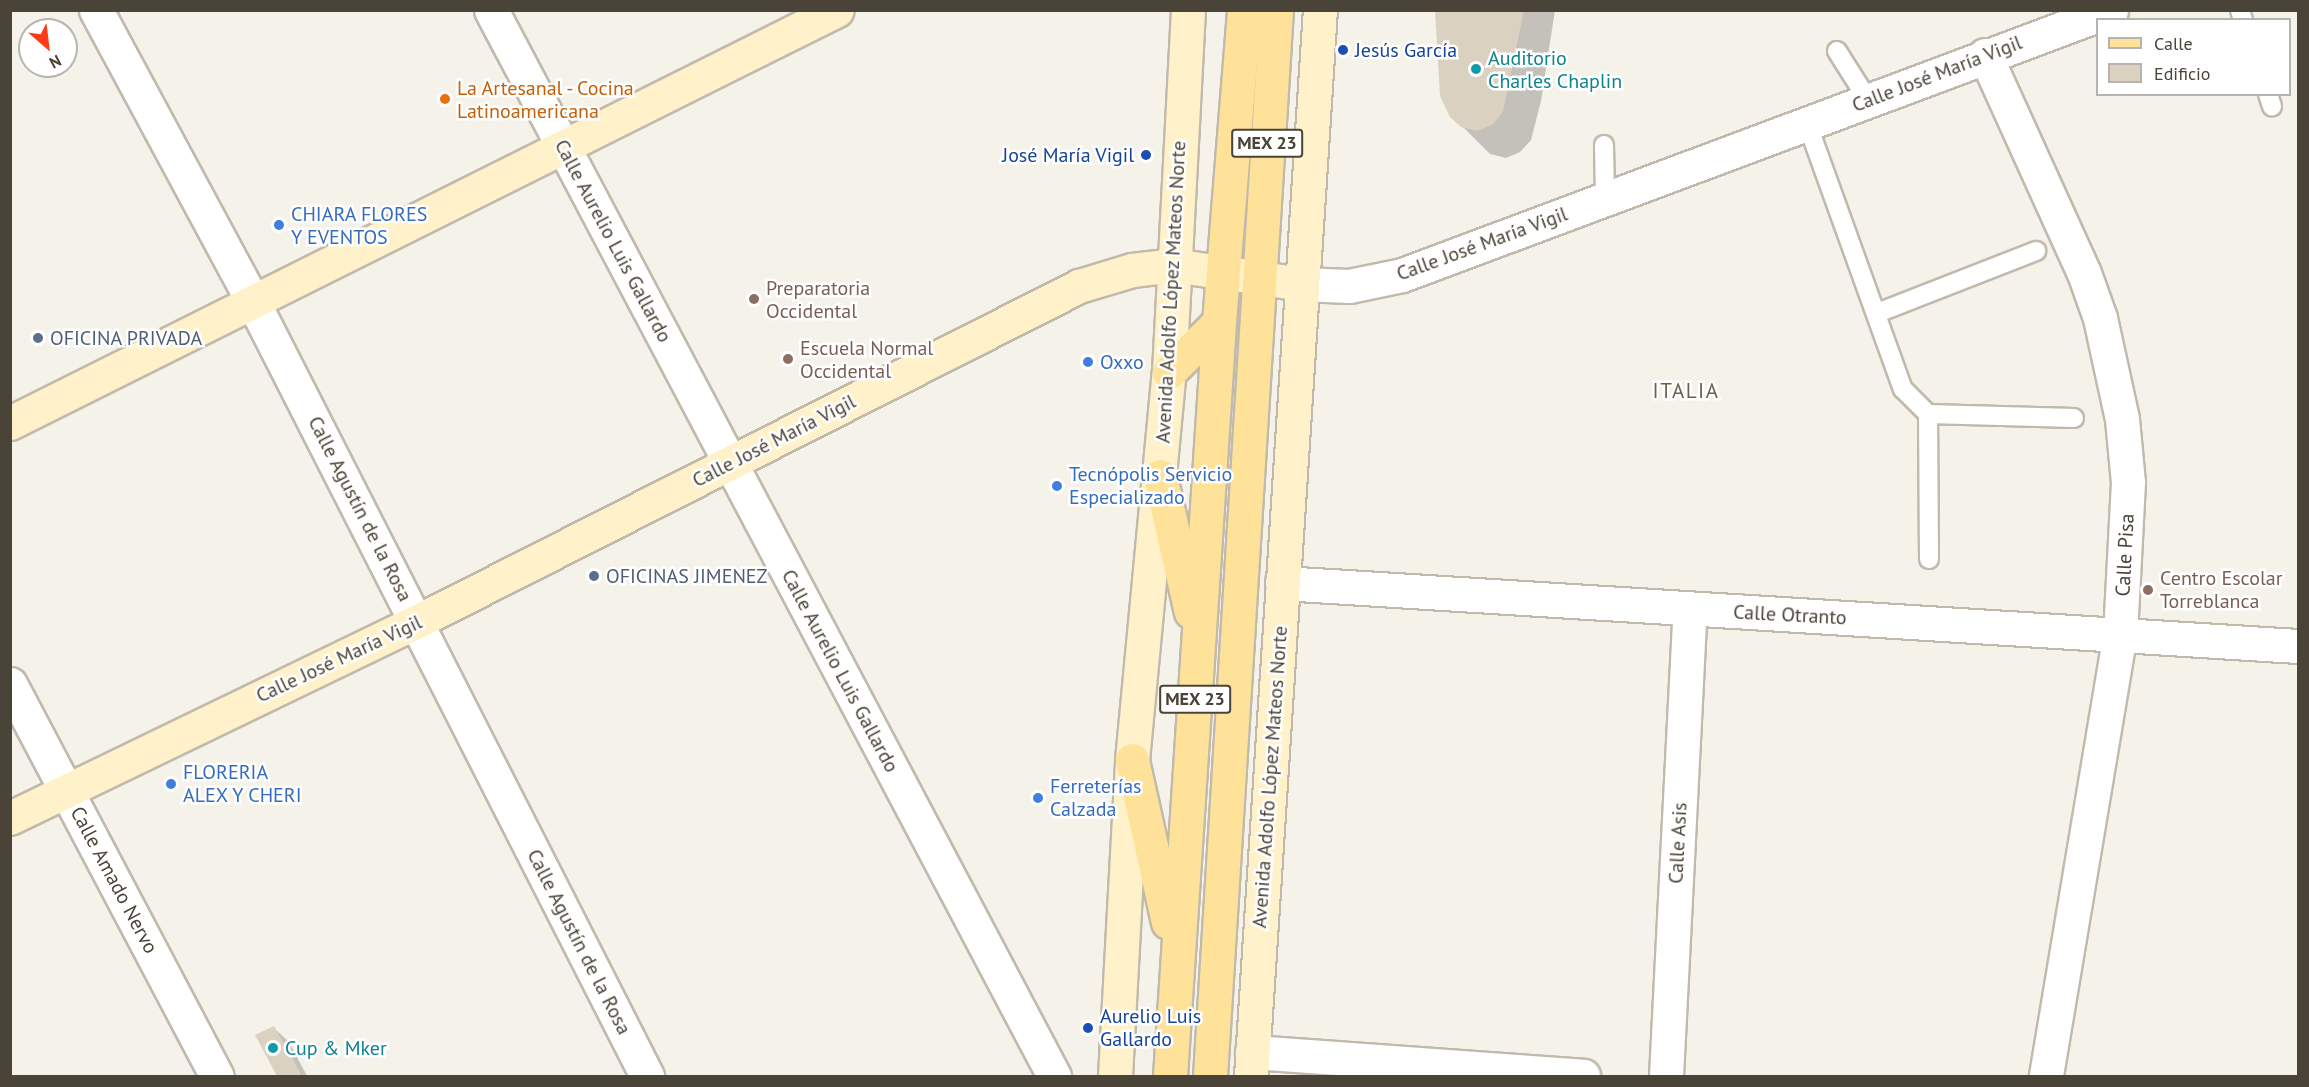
<!DOCTYPE html>
<html>
<head>
<meta charset="utf-8">
<style>
	body { margin:0 }
	#map { position:relative; width:2309px; height:1087px; overflow:hidden; background:#f5f2ea; font-family:"PT Sans",sans-serif }
	div>[style] { position:absolute }
	.shadow>* { inset:0; background:#0003 }
	.building>* { inset:0; background:#dad1c1 }
	.roads { filter:drop-shadow(2px 0 #c1baac) drop-shadow(-2px 0 #c1baac) drop-shadow(0 2px #c1baac) drop-shadow(0 -2px #c1baac) }
	.lane>* { height:18px; margin:-9px; padding:0 9px; transform-origin:9px; border-radius:9px; background:#fff }
	.street>* { height:33px; margin:-16.5px; padding:0 16.5px; transform-origin:16.5px; border-radius:16.5px; background:#fff }
	.secondary>* { height:33px; margin:-16.5px; padding:0 16.5px; transform-origin:16.5px; border-radius:16.5px; background:#fff2ca }
	.primary>* { height:33px; margin:-16.5px; padding:0 16.5px; transform-origin:16.5px; border-radius:16.5px; background:#ffe299 }
	.dots>* { width:16px; height:16px; translate:-50% -50%; box-sizing:border-box; border:3px solid #fff; border-radius:50% }
	span { translate:-50% -50%; white-space:nowrap; text-align:center; line-height:1.15; -webkit-text-stroke:5px #fff; paint-order:stroke }
	.shield-label span { padding:2px 4px; background:#fff; border:2px solid; border-radius:4px; -webkit-text-stroke-width:0 }
	.shield-label { font-size:18px; color:#4a4337; font-weight:700 }
	.transit-label { font-size:20px; color:#164399 }
	.left { translate:0 -50%; text-align:left }
	.right { translate:-100% -50%; text-align:right }
	.culture-label { font-size:20px; color:#0d838f }
	.street-label { font-size:20px; color:#4a4337 }
	.food-label { font-size:20px; color:#c56008 }
	.shop-label { font-size:20px; color:#366cbe }
	.education-label { font-size:20px; color:#785e54 }
	.service-label { font-size:20px; color:#4e5e75 }
	.neighbourhood-label { font-size:21px; color:#6d614e; letter-spacing:1.5px }
	.frame { position:absolute; inset:0; border:12px solid #4a4337; pointer-events:none }
	.legend { position:absolute; left:2096px; top:18px; width:195px; height:78px; box-sizing:border-box; background:#fff; border:2px solid #b7b4af; margin:0; padding:8px 10px; list-style:none; font-size:18px; color:#4a4337 }
	.legend li { display:flex; align-items:center; gap:12px; height:30px }
	.legend b { width:30px; border:2px solid #b7b4af }
	.north { position:absolute; left:18px; top:18px; width:60px; height:60px; box-sizing:border-box; background:#fff; border:2px solid #b7b4af; border-radius:50%; rotate:152deg; font-size:16px; font-weight:700; line-height:24px; text-align:center; color:#4a4337 }
	.north::after { content:''; display:block; margin:auto; width:21px; height:27px; background:#ff3a17; clip-path:polygon(50% 0,100% 100%,50% 72%,0 100%) }
</style>
</head>
<body>
<div id="map">
	<div class="shadow">
		<div style="clip-path:polygon(1436px 10px,1555px 10px,1541px 101px,1531px 140px,1520px 152px,1506px 158px,1490px 154px,1452px 116px,1442px 95px)"></div>
		<div style="clip-path:polygon(274px 1028px,289px 1042px,307px 1076px,279px 1076px,257px 1036px)"></div>
	</div>
	<div class="building">
		<div style="clip-path:polygon(1435px 10px,1524px 10px,1503px 112px,1492px 125px,1477px 131px,1461px 127px,1450px 117px,1440px 96px)"></div>
		<div style="clip-path:polygon(274px 1026px,301px 1074px,297px 1076px,277px 1076px,255px 1035px)"></div>
	</div>
	<div class="roads">
		<div class="lane">
			<div style="left:2240px;top:10px;width:10px;rotate:73deg"></div>
			<div style="left:1837px;top:51px;width:58px;rotate:57.7deg"></div>
			<div style="left:2268px;top:94px;width:13px;rotate:72deg"></div>
			<div style="left:1807px;top:123px;width:283px;rotate:70.2deg"></div>
			<div style="left:1903px;top:389px;width:35px;rotate:45deg"></div>
			<div style="left:1928px;top:414px;width:146px;rotate:1.6deg"></div>
			<div style="left:1604px;top:145px;width:53px;rotate:88.9deg"></div>
			<div style="left:1877px;top:313px;width:171px;rotate:-21.3deg"></div>
			<div style="left:1928px;top:414px;width:145px;rotate:89.6deg"></div>
		</div>
		<div class="street">
			<div style="left:96px;top:10px;width:332px;rotate:61.7deg"></div>
			<div style="left:253px;top:302px;width:869px;rotate:63.02deg"></div>
			<div style="left:491px;top:10px;width:1206px;rotate:62.16deg"></div>
			<div style="left:1985px;top:55px;width:239px;rotate:65.6deg"></div>
			<div style="left:2084px;top:273px;width:48px;rotate:70.4deg"></div>
			<div style="left:2100px;top:318px;width:103px;rotate:77.7deg"></div>
			<div style="left:2122px;top:419px;width:63px;rotate:84.6deg"></div>
			<div style="left:2128px;top:482px;width:151px;rotate:93deg"></div>
			<div style="left:2120px;top:633px;width:449px;rotate:99.5deg"></div>
			<div style="left:1302px;top:284px;width:47px;rotate:2.4deg"></div>
			<div style="left:1349px;top:286px;width:54px;rotate:-11.7deg"></div>
			<div style="left:1402px;top:275px;width:757px;rotate:-20.49deg"></div>
			<div style="left:1282px;top:583px;width:1018px;rotate:3.55deg"></div>
			<div style="left:10px;top:684px;width:443px;rotate:62.2deg"></div>
			<div style="left:1252px;top:1052px;width:332px;rotate:4.1deg"></div>
			<div style="left:1666px;top:1076px;width:467px;rotate:-87.1deg"></div>
		</div>
		<div class="secondary">
			<div style="left:10px;top:423px;width:924px;rotate:-26.54deg"></div>
			<div style="left:10px;top:818px;width:453px;rotate:-25.8deg"></div>
			<div style="left:418px;top:621px;width:741px;rotate:-26.88deg"></div>
			<div style="left:1079px;top:286px;width:55px;rotate:-16.8deg"></div>
			<div style="left:1132px;top:270px;width:41px;rotate:-7deg"></div>
			<div style="left:1173px;top:265px;width:130px;rotate:8.4deg"></div>
			<div style="left:1115px;top:1076px;width:316px;rotate:-86.9deg"></div>
			<div style="left:1132px;top:760px;width:390px;rotate:-84.6deg"></div>
			<div style="left:1169px;top:372px;width:362px;rotate:-87deg"></div>
			<div style="left:1251px;top:1076px;width:1068px;rotate:-86.3deg"></div>
		</div>
		<div class="primary">
			<div style="left:1169px;top:372px;width:71px;rotate:-45deg"></div>
			<div style="left:1160px;top:476px;width:139px;rotate:77.2deg"></div>
			<div style="left:1132px;top:760px;width:166px;rotate:77.5deg"></div>
			<div style="left:1170px;top:1076px;width:756px;rotate:-86.28deg"></div>
			<div style="left:1219px;top:322px;width:313px;rotate:-85.4deg"></div>
			<div style="left:1210px;top:1076px;width:1068px;rotate:-86.46deg"></div>
		</div>
	</div>
	<div class="dots">
		<div style="left:1343px;top:50px;background:#1a4fb4"></div>
		<div style="left:1476px;top:69px;background:#0f9aa8"></div>
		<div style="left:445px;top:99px;background:#e8710a"></div>
		<div style="left:1146px;top:155px;background:#1a4fb4"></div>
		<div style="left:279px;top:225px;background:#3f7fe0"></div>
		<div style="left:754px;top:299px;background:#8d6e63"></div>
		<div style="left:38px;top:338px;background:#5c6f8a"></div>
		<div style="left:788px;top:359px;background:#8d6e63"></div>
		<div style="left:1088px;top:362px;background:#3f7fe0"></div>
		<div style="left:1057px;top:486px;background:#3f7fe0"></div>
		<div style="left:594px;top:576px;background:#5c6f8a"></div>
		<div style="left:2148px;top:590px;background:#8d6e63"></div>
		<div style="left:171px;top:784px;background:#3f7fe0"></div>
		<div style="left:1038px;top:798px;background:#3f7fe0"></div>
		<div style="left:1088px;top:1028px;background:#1a4fb4"></div>
		<div style="left:273px;top:1048px;background:#0f9aa8"></div>
	</div>
	<div class="shield-label">
		<span style="left:1267px;top:143px">MEX 23</span>
		<span style="left:1195px;top:699px">MEX 23</span>
	</div>
	<div class="transit-label">
		<span class="left" style="left:1355px;top:50px">Jesús García</span>
		<span class="right" style="left:1134px;top:155px">José María Vigil</span>
		<span class="left" style="left:1100px;top:1028px">Aurelio Luis<br>Gallardo</span>
	</div>
	<div class="culture-label">
		<span class="left" style="left:1488px;top:70px">Auditorio<br>Charles Chaplin</span>
		<span class="left" style="left:285px;top:1048px">Cup &amp; Mker</span>
	</div>
	<div class="street-label">
		<span style="left:1937px;top:74px;rotate:-21deg">Calle José María Vigil</span>
		<span style="left:613px;top:241px;rotate:62deg">Calle Aurelio Luis Gallardo</span>
		<span style="left:1482px;top:244px;rotate:-20deg">Calle José María Vigil</span>
		<span style="left:1171px;top:292px;rotate:-87deg">Avenida Adolfo López Mateos Norte</span>
		<span style="left:774px;top:441px;rotate:-27deg">Calle José María Vigil</span>
		<span style="left:360px;top:509px;rotate:63deg">Calle Agustín de la Rosa</span>
		<span style="left:2125px;top:555px;rotate:-87deg">Calle Pisa</span>
		<span style="left:1790px;top:615px;rotate:3deg">Calle Otranto</span>
		<span style="left:339px;top:659px;rotate:-25deg">Calle José María Vigil</span>
		<span style="left:840px;top:671px;rotate:62deg">Calle Aurelio Luis Gallardo</span>
		<span style="left:1270px;top:777px;rotate:-86deg">Avenida Adolfo López Mateos Norte</span>
		<span style="left:1678px;top:843px;rotate:-87deg">Calle Asis</span>
		<span style="left:114px;top:880px;rotate:62deg">Calle Amado Nervo</span>
		<span style="left:579px;top:942px;rotate:63deg">Calle Agustín de la Rosa</span>
	</div>
	<div class="food-label">
		<span class="left" style="left:457px;top:100px">La Artesanal - Cocina<br>Latinoamericana</span>
	</div>
	<div class="shop-label">
		<span class="left" style="left:291px;top:226px">CHIARA FLORES<br>Y EVENTOS</span>
		<span class="left" style="left:1100px;top:362px">Oxxo</span>
		<span class="left" style="left:1069px;top:486px">Tecnópolis Servicio<br>Especializado</span>
		<span class="left" style="left:183px;top:784px">FLORERIA<br>ALEX Y CHERI</span>
		<span class="left" style="left:1050px;top:798px">Ferreterías<br>Calzada</span>
	</div>
	<div class="education-label">
		<span class="left" style="left:766px;top:300px">Preparatoria<br>Occidental</span>
		<span class="left" style="left:800px;top:360px">Escuela Normal<br>Occidental</span>
		<span class="left" style="left:2160px;top:590px">Centro Escolar<br>Torreblanca</span>
	</div>
	<div class="service-label">
		<span class="left" style="left:50px;top:338px">OFICINA PRIVADA</span>
		<span class="left" style="left:606px;top:576px">OFICINAS JIMENEZ</span>
	</div>
	<div class="neighbourhood-label">
		<span style="left:1686px;top:391px">ITALIA</span>
	</div>
	<div class="frame"></div>
	<ul class="legend">
	<li><b style="height:8px;background:#ffe299"></b>Calle</li>
	<li><b style="height:16px;background:#dad1c1"></b>Edificio</li>
	</ul>
	<div class="north">N</div>
</div>
</body>
</html>
